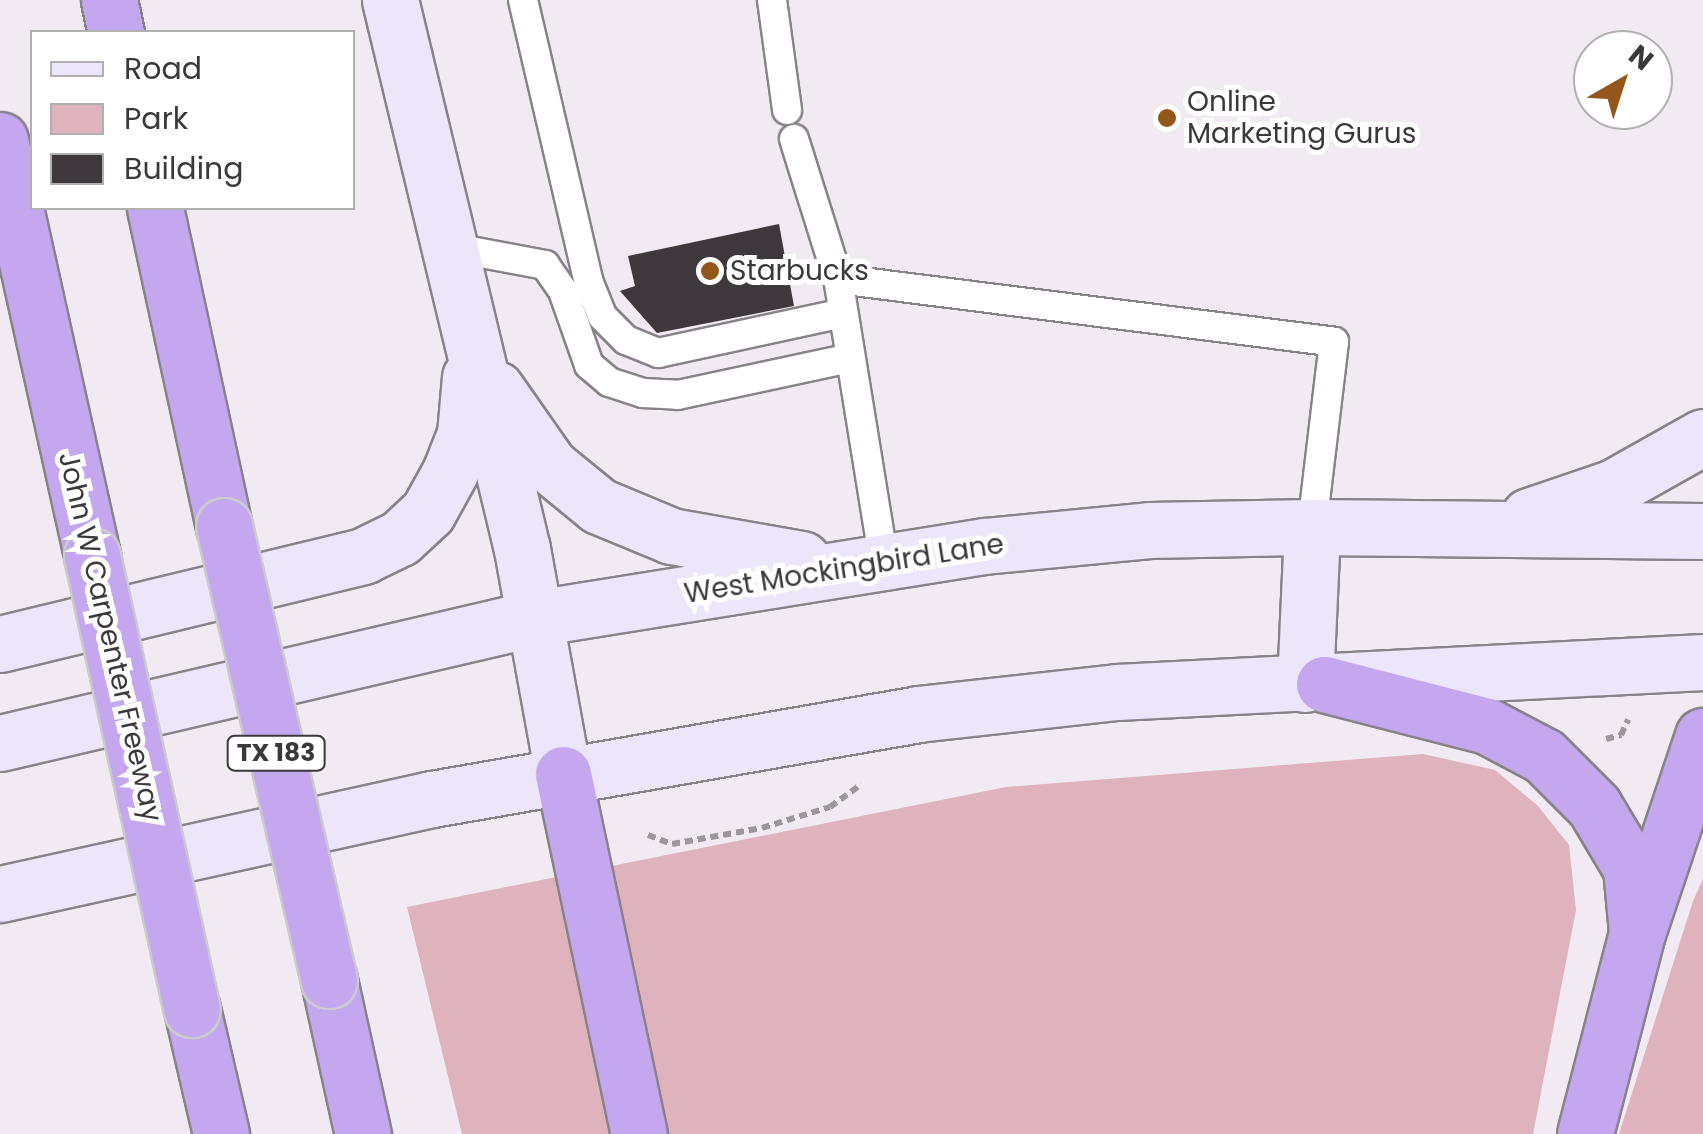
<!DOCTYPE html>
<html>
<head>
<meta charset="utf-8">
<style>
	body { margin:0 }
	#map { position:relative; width:1703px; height:1134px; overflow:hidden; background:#f1eaf2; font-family:Poppins,sans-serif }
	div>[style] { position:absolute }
	.green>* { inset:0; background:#deb3be }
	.building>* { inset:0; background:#3e373b }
	.path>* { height:6px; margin-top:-3px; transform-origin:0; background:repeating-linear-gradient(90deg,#9d979d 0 8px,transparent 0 13px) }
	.roads { filter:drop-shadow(2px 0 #888289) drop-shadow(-2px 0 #888289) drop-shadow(0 2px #888289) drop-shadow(0 -2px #888289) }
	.lane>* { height:28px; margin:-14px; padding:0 14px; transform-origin:14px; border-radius:14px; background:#fff }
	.secondary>* { height:55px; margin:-27.5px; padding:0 27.5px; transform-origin:27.5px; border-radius:27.5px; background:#ede5fa }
	.highway>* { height:55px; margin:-27.5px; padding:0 27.5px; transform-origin:27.5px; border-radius:27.5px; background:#c4a7ef }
	.bridges { filter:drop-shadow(2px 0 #cccbcc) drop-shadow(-2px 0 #cccbcc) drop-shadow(0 2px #cccbcc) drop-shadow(0 -2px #cccbcc) }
	.highway-bridge>* { height:55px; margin:-27.5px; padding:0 27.5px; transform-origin:27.5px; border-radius:27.5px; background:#c4a7ef }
	.dots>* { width:28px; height:28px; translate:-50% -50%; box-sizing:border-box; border:5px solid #fff; border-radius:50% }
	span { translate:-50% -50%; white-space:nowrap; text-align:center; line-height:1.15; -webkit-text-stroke:10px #fff; paint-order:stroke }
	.shield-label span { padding:2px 8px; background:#fff; border:2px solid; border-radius:8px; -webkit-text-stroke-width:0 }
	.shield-label { font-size:25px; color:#3b383b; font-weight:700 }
	.poi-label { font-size:28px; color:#3b383b }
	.left { translate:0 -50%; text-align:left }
	.street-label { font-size:28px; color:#3b383b }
	.legend { position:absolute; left:30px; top:30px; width:325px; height:180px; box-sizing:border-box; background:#fff; border:2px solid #b1afb1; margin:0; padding:12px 18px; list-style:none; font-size:30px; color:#3b383b }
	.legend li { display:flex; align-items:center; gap:20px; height:50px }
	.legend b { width:50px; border:2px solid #b1afb1 }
	.north { position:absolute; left:1573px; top:30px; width:100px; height:100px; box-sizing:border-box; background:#fff; border:2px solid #b1afb1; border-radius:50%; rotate:39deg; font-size:28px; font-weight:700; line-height:40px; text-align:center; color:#3b383b }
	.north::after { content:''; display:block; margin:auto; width:35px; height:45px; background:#95561c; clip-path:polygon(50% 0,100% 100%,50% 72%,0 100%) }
</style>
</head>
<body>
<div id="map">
	<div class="green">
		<div style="clip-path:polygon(1423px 754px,1495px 770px,1538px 806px,1569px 845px,1576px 910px,1533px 1134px,462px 1134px,407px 907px,1006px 787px)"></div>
		<div style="clip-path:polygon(1703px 879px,1703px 1134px,1619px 1134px,1693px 901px)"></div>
	</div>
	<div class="building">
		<div style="clip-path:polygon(779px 224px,794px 306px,657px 333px,620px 291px,635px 286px,628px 256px)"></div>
	</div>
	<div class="path">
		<div style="left:1606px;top:739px;width:16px;rotate:-15deg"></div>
		<div style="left:1621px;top:735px;width:17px;rotate:-65deg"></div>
		<div style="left:648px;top:835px;width:26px;rotate:21deg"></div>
		<div style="left:672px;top:844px;width:91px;rotate:-10.1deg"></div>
		<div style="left:762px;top:828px;width:71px;rotate:-17.2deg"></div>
		<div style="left:830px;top:807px;width:39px;rotate:-36deg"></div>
	</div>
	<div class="roads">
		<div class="lane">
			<div style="left:523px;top:0;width:291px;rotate:76.9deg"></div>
			<div style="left:589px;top:283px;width:35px;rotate:68deg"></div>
			<div style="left:602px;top:316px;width:34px;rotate:45deg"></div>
			<div style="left:626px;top:340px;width:35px;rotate:22deg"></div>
			<div style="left:658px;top:353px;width:189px;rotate:-12.2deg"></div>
			<div style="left:772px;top:0;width:111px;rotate:82.2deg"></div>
			<div style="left:794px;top:139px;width:147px;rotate:72.6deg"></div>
			<div style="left:449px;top:247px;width:98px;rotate:10.6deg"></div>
			<div style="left:545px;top:265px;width:32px;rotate:55deg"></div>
			<div style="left:563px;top:291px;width:78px;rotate:70.6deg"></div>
			<div style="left:589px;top:365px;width:26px;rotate:40deg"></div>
			<div style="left:609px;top:382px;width:36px;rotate:18deg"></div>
			<div style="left:643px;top:393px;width:35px;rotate:3deg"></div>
			<div style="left:678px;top:395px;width:176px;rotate:-12.1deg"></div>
			<div style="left:884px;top:562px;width:287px;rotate:-99.2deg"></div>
			<div style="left:838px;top:279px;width:500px;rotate:7.2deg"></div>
			<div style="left:1334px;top:342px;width:186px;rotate:96.8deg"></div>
		</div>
		<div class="secondary">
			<div style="left:390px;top:0;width:565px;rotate:76.48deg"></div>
			<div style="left:522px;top:549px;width:229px;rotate:79.7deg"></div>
			<div style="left:496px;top:389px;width:94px;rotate:55deg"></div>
			<div style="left:550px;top:466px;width:63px;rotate:39.2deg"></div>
			<div style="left:599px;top:506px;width:78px;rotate:22.6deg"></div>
			<div style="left:671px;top:536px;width:133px;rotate:10deg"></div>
			<div style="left:1529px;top:516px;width:90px;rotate:-18.8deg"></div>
			<div style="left:1614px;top:487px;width:102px;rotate:-29.3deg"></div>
			<div style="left:0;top:644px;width:374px;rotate:-13.6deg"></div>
			<div style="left:363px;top:556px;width:41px;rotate:-25.9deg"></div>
			<div style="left:400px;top:538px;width:38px;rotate:-43deg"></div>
			<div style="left:428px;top:512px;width:46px;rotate:-61.2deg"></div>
			<div style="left:450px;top:472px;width:41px;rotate:-68.5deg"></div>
			<div style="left:465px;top:434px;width:57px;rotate:-85deg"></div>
			<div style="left:1305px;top:684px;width:157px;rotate:-87.4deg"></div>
			<div style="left:0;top:743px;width:549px;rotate:-13.15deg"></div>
			<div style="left:535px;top:618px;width:455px;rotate:-9.1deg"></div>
			<div style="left:984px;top:546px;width:166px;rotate:-5.5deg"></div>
			<div style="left:1149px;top:530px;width:163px;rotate:-1.1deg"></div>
			<div style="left:1312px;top:527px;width:391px;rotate:0.6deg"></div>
			<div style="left:0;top:894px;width:442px;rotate:-12.4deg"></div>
			<div style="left:432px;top:799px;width:493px;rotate:-9.9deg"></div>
			<div style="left:918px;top:714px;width:200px;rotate:-6.3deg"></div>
			<div style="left:1117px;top:692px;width:587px;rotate:-2.93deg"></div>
		</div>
		<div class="highway">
			<div style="left:109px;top:0;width:33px;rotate:78deg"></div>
			<div style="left:0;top:140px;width:426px;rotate:77.5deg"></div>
			<div style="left:155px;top:208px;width:325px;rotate:77.8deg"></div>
			<div style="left:1324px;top:684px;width:168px;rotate:14.4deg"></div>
			<div style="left:1487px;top:726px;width:64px;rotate:27.8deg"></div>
			<div style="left:1544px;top:756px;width:71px;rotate:45deg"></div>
			<div style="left:1594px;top:806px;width:72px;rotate:59.2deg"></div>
			<div style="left:1631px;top:868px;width:65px;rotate:84.7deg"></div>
			<div style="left:563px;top:774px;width:368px;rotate:78.1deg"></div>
			<div style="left:329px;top:980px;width:158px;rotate:77.6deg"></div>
			<div style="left:192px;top:1009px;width:128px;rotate:76.9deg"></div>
			<div style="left:1585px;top:1134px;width:208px;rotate:-75.5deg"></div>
			<div style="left:1637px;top:933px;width:208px;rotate:-71.5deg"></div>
		</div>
	</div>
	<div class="bridges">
		<div class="highway-bridge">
			<div style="left:224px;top:526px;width:466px;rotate:77deg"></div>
			<div style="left:92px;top:556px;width:464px;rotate:77.6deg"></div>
		</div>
	</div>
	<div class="dots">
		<div style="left:1167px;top:118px;background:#95561c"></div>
		<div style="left:710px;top:271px;background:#95561c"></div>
	</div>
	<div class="shield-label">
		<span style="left:276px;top:753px">TX 183</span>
	</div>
	<div class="poi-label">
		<span class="left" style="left:1187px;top:118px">Online<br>Marketing Gurus</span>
		<span class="left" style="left:730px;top:271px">Starbucks</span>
	</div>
	<div class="street-label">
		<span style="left:844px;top:569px;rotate:-9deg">West Mockingbird Lane</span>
		<span style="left:110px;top:637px;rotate:77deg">John W Carpenter Freeway</span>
	</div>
	<ul class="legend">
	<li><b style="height:12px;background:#ede5fa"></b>Road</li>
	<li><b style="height:28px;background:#deb3be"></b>Park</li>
	<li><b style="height:28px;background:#3e373b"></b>Building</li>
	</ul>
	<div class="north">N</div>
</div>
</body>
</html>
